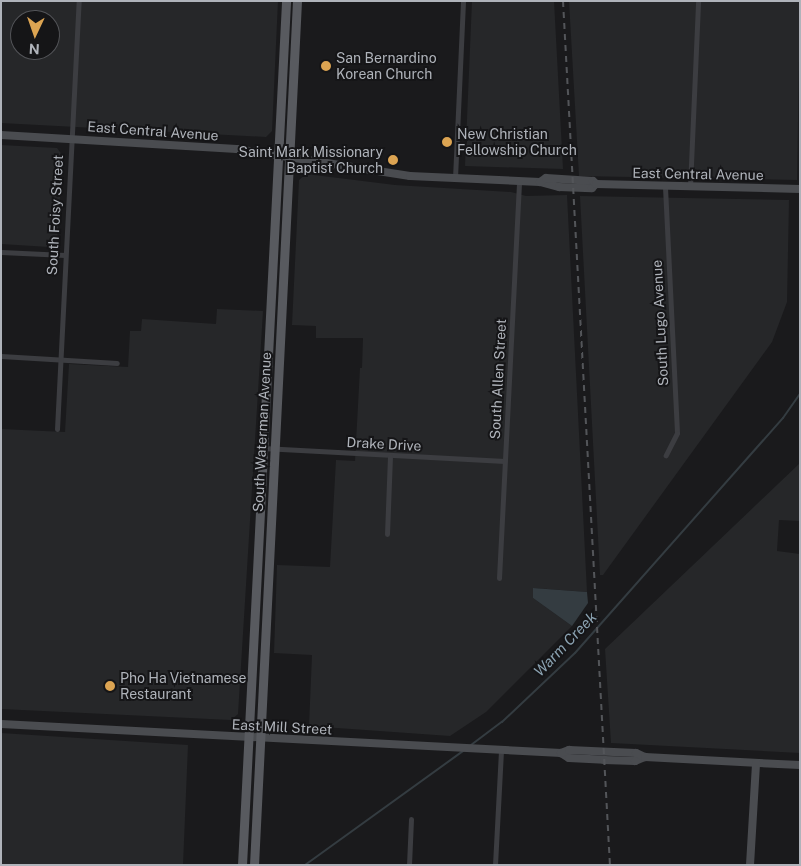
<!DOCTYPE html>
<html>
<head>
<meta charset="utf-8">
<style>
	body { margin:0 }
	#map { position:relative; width:801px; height:866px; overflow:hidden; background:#1a1a1c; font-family:"Public Sans",sans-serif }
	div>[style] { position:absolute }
	.built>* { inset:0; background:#262729 }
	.water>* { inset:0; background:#343c41 }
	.stream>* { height:2px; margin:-1px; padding:0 1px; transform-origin:1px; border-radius:1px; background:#343c41 }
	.street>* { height:5px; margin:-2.5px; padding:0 2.5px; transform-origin:2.5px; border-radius:2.5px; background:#3c3d41 }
	.secondary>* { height:8px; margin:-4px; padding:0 4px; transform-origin:4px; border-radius:4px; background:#4a4c50 }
	.primary>* { height:9px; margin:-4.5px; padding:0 4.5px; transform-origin:4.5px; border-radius:4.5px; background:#585a5f }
	.rail>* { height:2px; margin-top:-1px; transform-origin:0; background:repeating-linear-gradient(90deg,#535559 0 6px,transparent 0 11px) }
	.dots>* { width:14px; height:14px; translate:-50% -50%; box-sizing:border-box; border:2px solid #151517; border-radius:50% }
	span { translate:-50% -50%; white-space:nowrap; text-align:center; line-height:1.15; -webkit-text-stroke:4px #151517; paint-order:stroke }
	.poi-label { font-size:14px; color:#afb3ba }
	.left { translate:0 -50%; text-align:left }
	.right { translate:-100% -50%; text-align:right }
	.street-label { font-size:14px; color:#afb3ba }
	.water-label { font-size:15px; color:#8aa1b0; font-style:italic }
	.frame { position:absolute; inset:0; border:2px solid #afb3ba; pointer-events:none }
	.north { position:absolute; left:10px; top:10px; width:50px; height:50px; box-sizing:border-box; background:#151517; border:1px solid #535458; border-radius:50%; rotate:183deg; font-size:14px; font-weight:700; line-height:20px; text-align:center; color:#afb3ba }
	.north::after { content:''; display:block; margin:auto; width:18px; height:22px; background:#dca452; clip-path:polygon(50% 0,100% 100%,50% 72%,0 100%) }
</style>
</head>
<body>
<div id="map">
	<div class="built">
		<div style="clip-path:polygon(evenodd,1px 1px,278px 1px,272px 131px,266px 137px,1px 123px,1px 1px,20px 20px,50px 20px,50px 50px,20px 50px,20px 20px)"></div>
		<div style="clip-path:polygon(472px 1px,554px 1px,563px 169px,465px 166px)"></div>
		<div style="clip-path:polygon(569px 1px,800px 1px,797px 180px,579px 176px)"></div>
		<div style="clip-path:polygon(1px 145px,57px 148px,63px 156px,57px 240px,49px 247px,1px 244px)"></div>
		<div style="clip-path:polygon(306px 174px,395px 185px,511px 192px,526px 196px,567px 195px,587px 592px,534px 588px,533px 598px,572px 626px,486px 712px,450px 736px,309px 726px,312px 655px,274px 653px,277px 565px,330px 567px,336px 460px,355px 461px,360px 368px,362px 368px,363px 338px,316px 338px,316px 326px,292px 325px,299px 180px)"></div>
		<div style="clip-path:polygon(580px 196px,789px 200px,787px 302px,772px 342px,603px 575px,600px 575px)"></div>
		<div style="clip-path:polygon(217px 309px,263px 311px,238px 714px,231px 720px,1px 709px,1px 429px,65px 432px,69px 364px,128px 367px,130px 331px,141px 331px,142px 319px,216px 324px)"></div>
		<div style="clip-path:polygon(800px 463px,800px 521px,779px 520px,777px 551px,800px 554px,800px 753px,611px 743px,605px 649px)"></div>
		<div style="clip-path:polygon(1px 733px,188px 745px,183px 865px,1px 865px)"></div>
	</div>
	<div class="water">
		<div style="clip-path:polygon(533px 588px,587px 592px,588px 603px,572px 626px,533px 598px)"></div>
	</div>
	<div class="stream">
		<div style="left:471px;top:745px;width:39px;rotate:-37deg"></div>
		<div style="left:502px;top:722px;width:100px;rotate:-43.4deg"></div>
		<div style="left:575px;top:653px;width:314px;rotate:-48.5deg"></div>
		<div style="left:783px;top:418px;width:29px;rotate:-55deg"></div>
		<div style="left:305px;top:865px;width:195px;rotate:-35.8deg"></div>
	</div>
	<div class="street">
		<div style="left:455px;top:178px;width:177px;rotate:-87.4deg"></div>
		<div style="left:665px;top:187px;width:246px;rotate:87.2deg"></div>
		<div style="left:677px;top:433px;width:25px;rotate:117deg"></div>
		<div style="left:690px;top:187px;width:186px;rotate:-87.5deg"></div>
		<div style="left:1px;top:252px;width:64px;rotate:2.7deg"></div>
		<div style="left:1px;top:356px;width:116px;rotate:3.5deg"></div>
		<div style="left:57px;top:429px;width:429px;rotate:-87.1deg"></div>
		<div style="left:263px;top:448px;width:242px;rotate:3.1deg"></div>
		<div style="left:387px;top:534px;width:78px;rotate:-87.8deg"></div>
		<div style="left:499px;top:578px;width:398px;rotate:-87.1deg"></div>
		<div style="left:409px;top:865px;width:46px;rotate:-87.5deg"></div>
		<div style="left:495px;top:865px;width:114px;rotate:-87deg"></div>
	</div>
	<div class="secondary">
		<div style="left:1px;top:135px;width:236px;rotate:3.4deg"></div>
		<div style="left:237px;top:149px;width:175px;rotate:8.9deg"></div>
		<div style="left:410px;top:176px;width:130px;rotate:2.6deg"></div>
		<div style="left:540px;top:182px;width:20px;rotate:15deg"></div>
		<div style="left:559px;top:187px;width:33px;rotate:2deg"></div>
		<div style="left:592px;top:188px;width:6px;rotate:-45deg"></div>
		<div style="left:540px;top:182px;width:7px;rotate:-34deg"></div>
		<div style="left:546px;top:178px;width:47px;rotate:3.7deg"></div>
		<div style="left:593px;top:181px;width:4px;rotate:45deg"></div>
		<div style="left:596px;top:184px;width:204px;rotate:1.4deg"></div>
		<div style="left:1px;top:724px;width:561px;rotate:2.96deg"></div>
		<div style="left:561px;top:753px;width:9px;rotate:32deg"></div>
		<div style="left:569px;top:758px;width:35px;rotate:3deg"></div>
		<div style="left:604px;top:760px;width:31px;rotate:2deg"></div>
		<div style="left:635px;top:761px;width:11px;rotate:-22deg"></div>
		<div style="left:561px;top:753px;width:9px;rotate:-21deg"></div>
		<div style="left:569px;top:750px;width:67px;rotate:2.6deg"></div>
		<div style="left:636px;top:753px;width:10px;rotate:24deg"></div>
		<div style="left:645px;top:757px;width:155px;rotate:3deg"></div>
		<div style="left:750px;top:865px;width:102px;rotate:-86.6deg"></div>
	</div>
	<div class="primary">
		<div style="left:242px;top:865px;width:865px;rotate:-87.08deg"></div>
		<div style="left:254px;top:865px;width:865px;rotate:-87.15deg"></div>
	</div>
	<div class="rail">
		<div style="left:563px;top:1px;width:865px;rotate:86.89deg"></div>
	</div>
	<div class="dots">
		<div style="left:326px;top:66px;background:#dca452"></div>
		<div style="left:447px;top:142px;background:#dca452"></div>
		<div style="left:393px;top:160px;background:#dca452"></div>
		<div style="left:110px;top:686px;background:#dca452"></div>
	</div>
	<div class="poi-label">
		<span class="left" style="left:336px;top:66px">San Bernardino<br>Korean Church</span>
		<span class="left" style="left:457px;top:142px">New Christian<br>Fellowship Church</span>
		<span class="right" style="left:383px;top:160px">Saint Mark Missionary<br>Baptist Church</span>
		<span class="left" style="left:120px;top:686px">Pho Ha Vietnamese<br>Restaurant</span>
	</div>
	<div class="street-label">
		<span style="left:153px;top:131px;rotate:4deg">East Central Avenue</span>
		<span style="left:698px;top:174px;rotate:1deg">East Central Avenue</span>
		<span style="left:55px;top:215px;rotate:-87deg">South Foisy Street</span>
		<span style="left:660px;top:323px;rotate:-93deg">South Lugo Avenue</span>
		<span style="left:498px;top:379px;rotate:-87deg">South Allen Street</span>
		<span style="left:262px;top:432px;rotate:-87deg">South Waterman Avenue</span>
		<span style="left:384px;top:444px;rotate:3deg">Drake Drive</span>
		<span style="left:282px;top:727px;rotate:3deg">East Mill Street</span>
	</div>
	<div class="water-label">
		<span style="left:565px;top:644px;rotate:-46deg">Warm Creek</span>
	</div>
	<div class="frame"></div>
	<div class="north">N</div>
</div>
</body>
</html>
